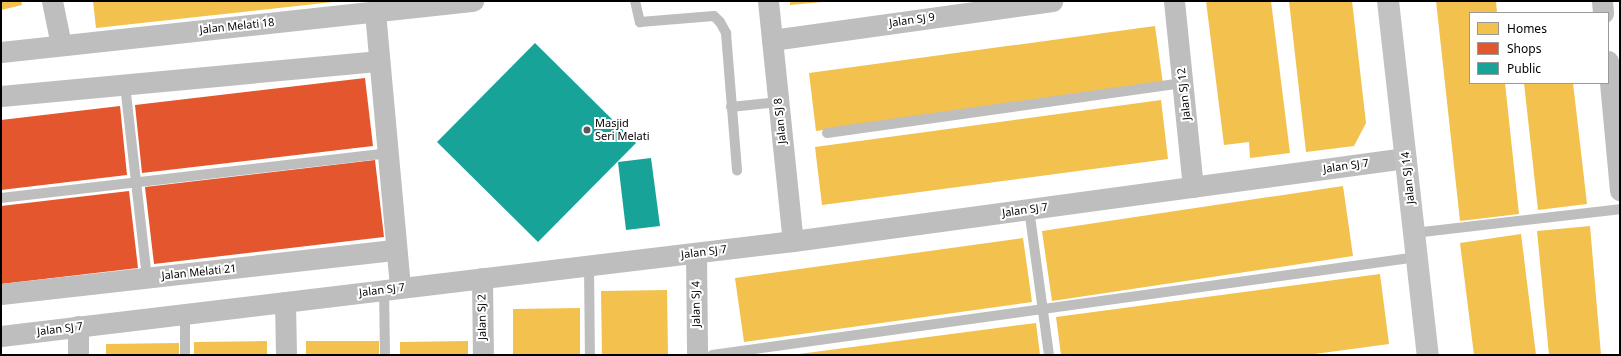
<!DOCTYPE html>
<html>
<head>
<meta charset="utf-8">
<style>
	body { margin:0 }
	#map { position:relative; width:1621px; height:356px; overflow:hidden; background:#fff; font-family:"Noto Sans",sans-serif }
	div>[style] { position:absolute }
	.homes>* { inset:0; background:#f2c14e }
	.shops>* { inset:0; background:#e4572e }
	.public>* { inset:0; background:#17a398 }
	.lane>* { height:10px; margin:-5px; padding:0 5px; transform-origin:5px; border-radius:5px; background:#bebebe }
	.street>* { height:21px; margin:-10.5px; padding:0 10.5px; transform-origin:10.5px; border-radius:10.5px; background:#bebebe }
	.secondary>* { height:22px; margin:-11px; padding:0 11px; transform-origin:11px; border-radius:11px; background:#c2c2c2 }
	.dots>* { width:11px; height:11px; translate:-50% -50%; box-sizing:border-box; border:2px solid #fff; border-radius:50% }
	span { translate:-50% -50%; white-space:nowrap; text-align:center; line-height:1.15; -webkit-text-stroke:4px #fff; paint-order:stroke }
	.street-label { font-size:11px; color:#000 }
	.poi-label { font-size:11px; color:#000 }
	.left { translate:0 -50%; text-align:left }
	.frame { position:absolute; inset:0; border:2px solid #000; pointer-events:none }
	.legend { position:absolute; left:1469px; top:12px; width:140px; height:72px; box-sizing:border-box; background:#fff; border:1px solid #999; margin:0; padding:5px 7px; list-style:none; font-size:12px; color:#000 }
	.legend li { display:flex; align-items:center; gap:8px; height:20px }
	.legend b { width:20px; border:1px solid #999 }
</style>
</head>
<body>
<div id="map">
	<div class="homes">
		<div style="clip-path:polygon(1px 1px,21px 1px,22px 5px,1px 10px)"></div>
		<div style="clip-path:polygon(93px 1px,333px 1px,333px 2px,96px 28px)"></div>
		<div style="clip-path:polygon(790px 1px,822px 1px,822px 2px,790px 5px)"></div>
		<div style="clip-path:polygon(1206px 1px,1271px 1px,1290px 153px,1250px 158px,1249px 142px,1224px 145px)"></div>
		<div style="clip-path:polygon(1289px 1px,1352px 1px,1366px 123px,1354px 146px,1306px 152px)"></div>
		<div style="clip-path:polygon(1436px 1px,1496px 1px,1497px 13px,1470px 13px,1470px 83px,1505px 83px,1519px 214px,1460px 221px)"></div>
		<div style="clip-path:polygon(1155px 26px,1163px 84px,816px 131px,809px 73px)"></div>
		<div style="clip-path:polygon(1524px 83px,1573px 83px,1587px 204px,1538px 210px)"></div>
		<div style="clip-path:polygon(1161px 100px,1168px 159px,822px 205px,815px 147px)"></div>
		<div style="clip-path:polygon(1343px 186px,1353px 256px,1052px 301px,1042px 231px)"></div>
		<div style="clip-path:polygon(1590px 226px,1601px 355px,1549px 355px,1537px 231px)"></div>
		<div style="clip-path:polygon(1521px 234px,1536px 355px,1474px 355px,1460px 243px)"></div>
		<div style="clip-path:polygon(1023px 238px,1032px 302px,744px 342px,735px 278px)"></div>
		<div style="clip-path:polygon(1380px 274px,1389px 344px,1307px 355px,1061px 355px,1056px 317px)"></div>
		<div style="clip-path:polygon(667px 290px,668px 355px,602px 355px,601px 291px)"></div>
		<div style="clip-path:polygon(580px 308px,580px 355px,513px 355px,513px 309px)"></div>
		<div style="clip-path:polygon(1036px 323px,1040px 355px,799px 355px,799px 354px)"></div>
		<div style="clip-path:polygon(267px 341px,267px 355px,194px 355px,194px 342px)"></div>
		<div style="clip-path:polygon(306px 341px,379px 341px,379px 355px,306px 355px)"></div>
		<div style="clip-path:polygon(468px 341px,468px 355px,400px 355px,400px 342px)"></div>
		<div style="clip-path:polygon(179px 343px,179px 355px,106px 355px,106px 344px)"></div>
	</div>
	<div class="shops">
		<div style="clip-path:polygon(365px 78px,373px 146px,142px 173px,135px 105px)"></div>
		<div style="clip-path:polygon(120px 106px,127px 175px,1px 190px,1px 120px)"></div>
		<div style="clip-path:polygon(375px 160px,384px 237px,154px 264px,145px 187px)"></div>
		<div style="clip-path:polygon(129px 191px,138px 268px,1px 284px,1px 206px)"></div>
	</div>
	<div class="public">
		<div style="clip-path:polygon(535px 43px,636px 143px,538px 242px,437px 142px)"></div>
		<div style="clip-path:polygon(651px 158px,660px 226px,626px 230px,618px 162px)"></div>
	</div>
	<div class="lane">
		<div style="left:635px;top:1px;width:22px;rotate:77deg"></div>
		<div style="left:640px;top:22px;width:74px;rotate:-4.6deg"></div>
		<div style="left:714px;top:16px;width:8px;rotate:45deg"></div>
		<div style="left:720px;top:22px;width:13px;rotate:61deg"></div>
		<div style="left:726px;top:33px;width:138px;rotate:85.4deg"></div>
		<div style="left:125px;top:85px;width:194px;rotate:83.5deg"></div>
		<div style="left:731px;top:107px;width:47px;rotate:-6.1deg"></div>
		<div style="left:827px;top:133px;width:359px;rotate:-8deg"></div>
		<div style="left:1px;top:198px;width:389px;rotate:-6.6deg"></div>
		<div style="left:1029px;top:209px;width:147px;rotate:82.2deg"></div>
		<div style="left:1414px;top:233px;width:207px;rotate:-6.6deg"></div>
		<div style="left:589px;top:266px;width:89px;rotate:89.4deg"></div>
		<div style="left:384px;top:290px;width:65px;rotate:89.1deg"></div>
		<div style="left:185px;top:314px;width:41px;rotate:90deg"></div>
		<div style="left:712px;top:355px;width:712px;rotate:-7.91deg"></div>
	</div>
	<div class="street">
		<div style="left:52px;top:1px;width:45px;rotate:78.4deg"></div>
		<div style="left:768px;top:1px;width:241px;rotate:84.1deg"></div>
		<div style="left:1174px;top:1px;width:187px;rotate:84.2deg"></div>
		<div style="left:1602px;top:1px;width:12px;rotate:85deg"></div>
		<div style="left:375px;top:12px;width:277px;rotate:84.8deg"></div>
		<div style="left:772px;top:40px;width:283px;rotate:-7.9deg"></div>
		<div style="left:1px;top:52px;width:475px;rotate:-6.2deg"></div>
		<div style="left:1608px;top:61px;width:130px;rotate:84.7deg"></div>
		<div style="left:1px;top:96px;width:380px;rotate:-5.3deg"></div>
		<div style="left:696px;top:253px;width:102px;rotate:89.4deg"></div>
		<div style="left:482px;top:278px;width:77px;rotate:89.3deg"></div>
		<div style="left:1px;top:294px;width:397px;rotate:-6.4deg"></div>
		<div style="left:285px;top:302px;width:53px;rotate:88.9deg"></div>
		<div style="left:78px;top:326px;width:29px;rotate:90deg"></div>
		<div style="left:1px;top:336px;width:798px;rotate:-6.84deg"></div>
		<div style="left:793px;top:241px;width:618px;rotate:-7.72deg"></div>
	</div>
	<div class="secondary">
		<div style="left:1388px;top:1px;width:356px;rotate:83.6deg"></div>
	</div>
	<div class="dots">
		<div style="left:587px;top:130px;background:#595959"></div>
	</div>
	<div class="street-label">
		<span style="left:912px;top:20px;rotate:-8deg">Jalan SJ 9</span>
		<span style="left:237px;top:26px;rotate:-6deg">Jalan Melati 18</span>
		<span style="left:1184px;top:94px;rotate:-96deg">Jalan SJ 12</span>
		<span style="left:780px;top:121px;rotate:-96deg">Jalan SJ 8</span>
		<span style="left:1346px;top:166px;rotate:-8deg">Jalan SJ 7</span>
		<span style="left:1408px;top:178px;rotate:-96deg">Jalan SJ 14</span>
		<span style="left:1025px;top:210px;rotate:-8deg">Jalan SJ 7</span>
		<span style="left:704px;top:252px;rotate:-7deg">Jalan SJ 7</span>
		<span style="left:199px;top:272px;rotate:-6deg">Jalan Melati 21</span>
		<span style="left:382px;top:290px;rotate:-7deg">Jalan SJ 7</span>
		<span style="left:696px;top:304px;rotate:-91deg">Jalan SJ 4</span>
		<span style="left:482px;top:317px;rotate:-91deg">Jalan SJ 2</span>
		<span style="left:60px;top:329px;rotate:-7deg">Jalan SJ 7</span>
	</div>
	<div class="poi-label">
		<span class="left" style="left:595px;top:130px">Masjid<br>Seri Melati</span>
	</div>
	<div class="frame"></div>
	<ul class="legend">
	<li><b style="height:11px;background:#f2c14e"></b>Homes</li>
	<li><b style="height:11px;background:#e4572e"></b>Shops</li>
	<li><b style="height:11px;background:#17a398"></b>Public</li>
	</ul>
</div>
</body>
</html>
